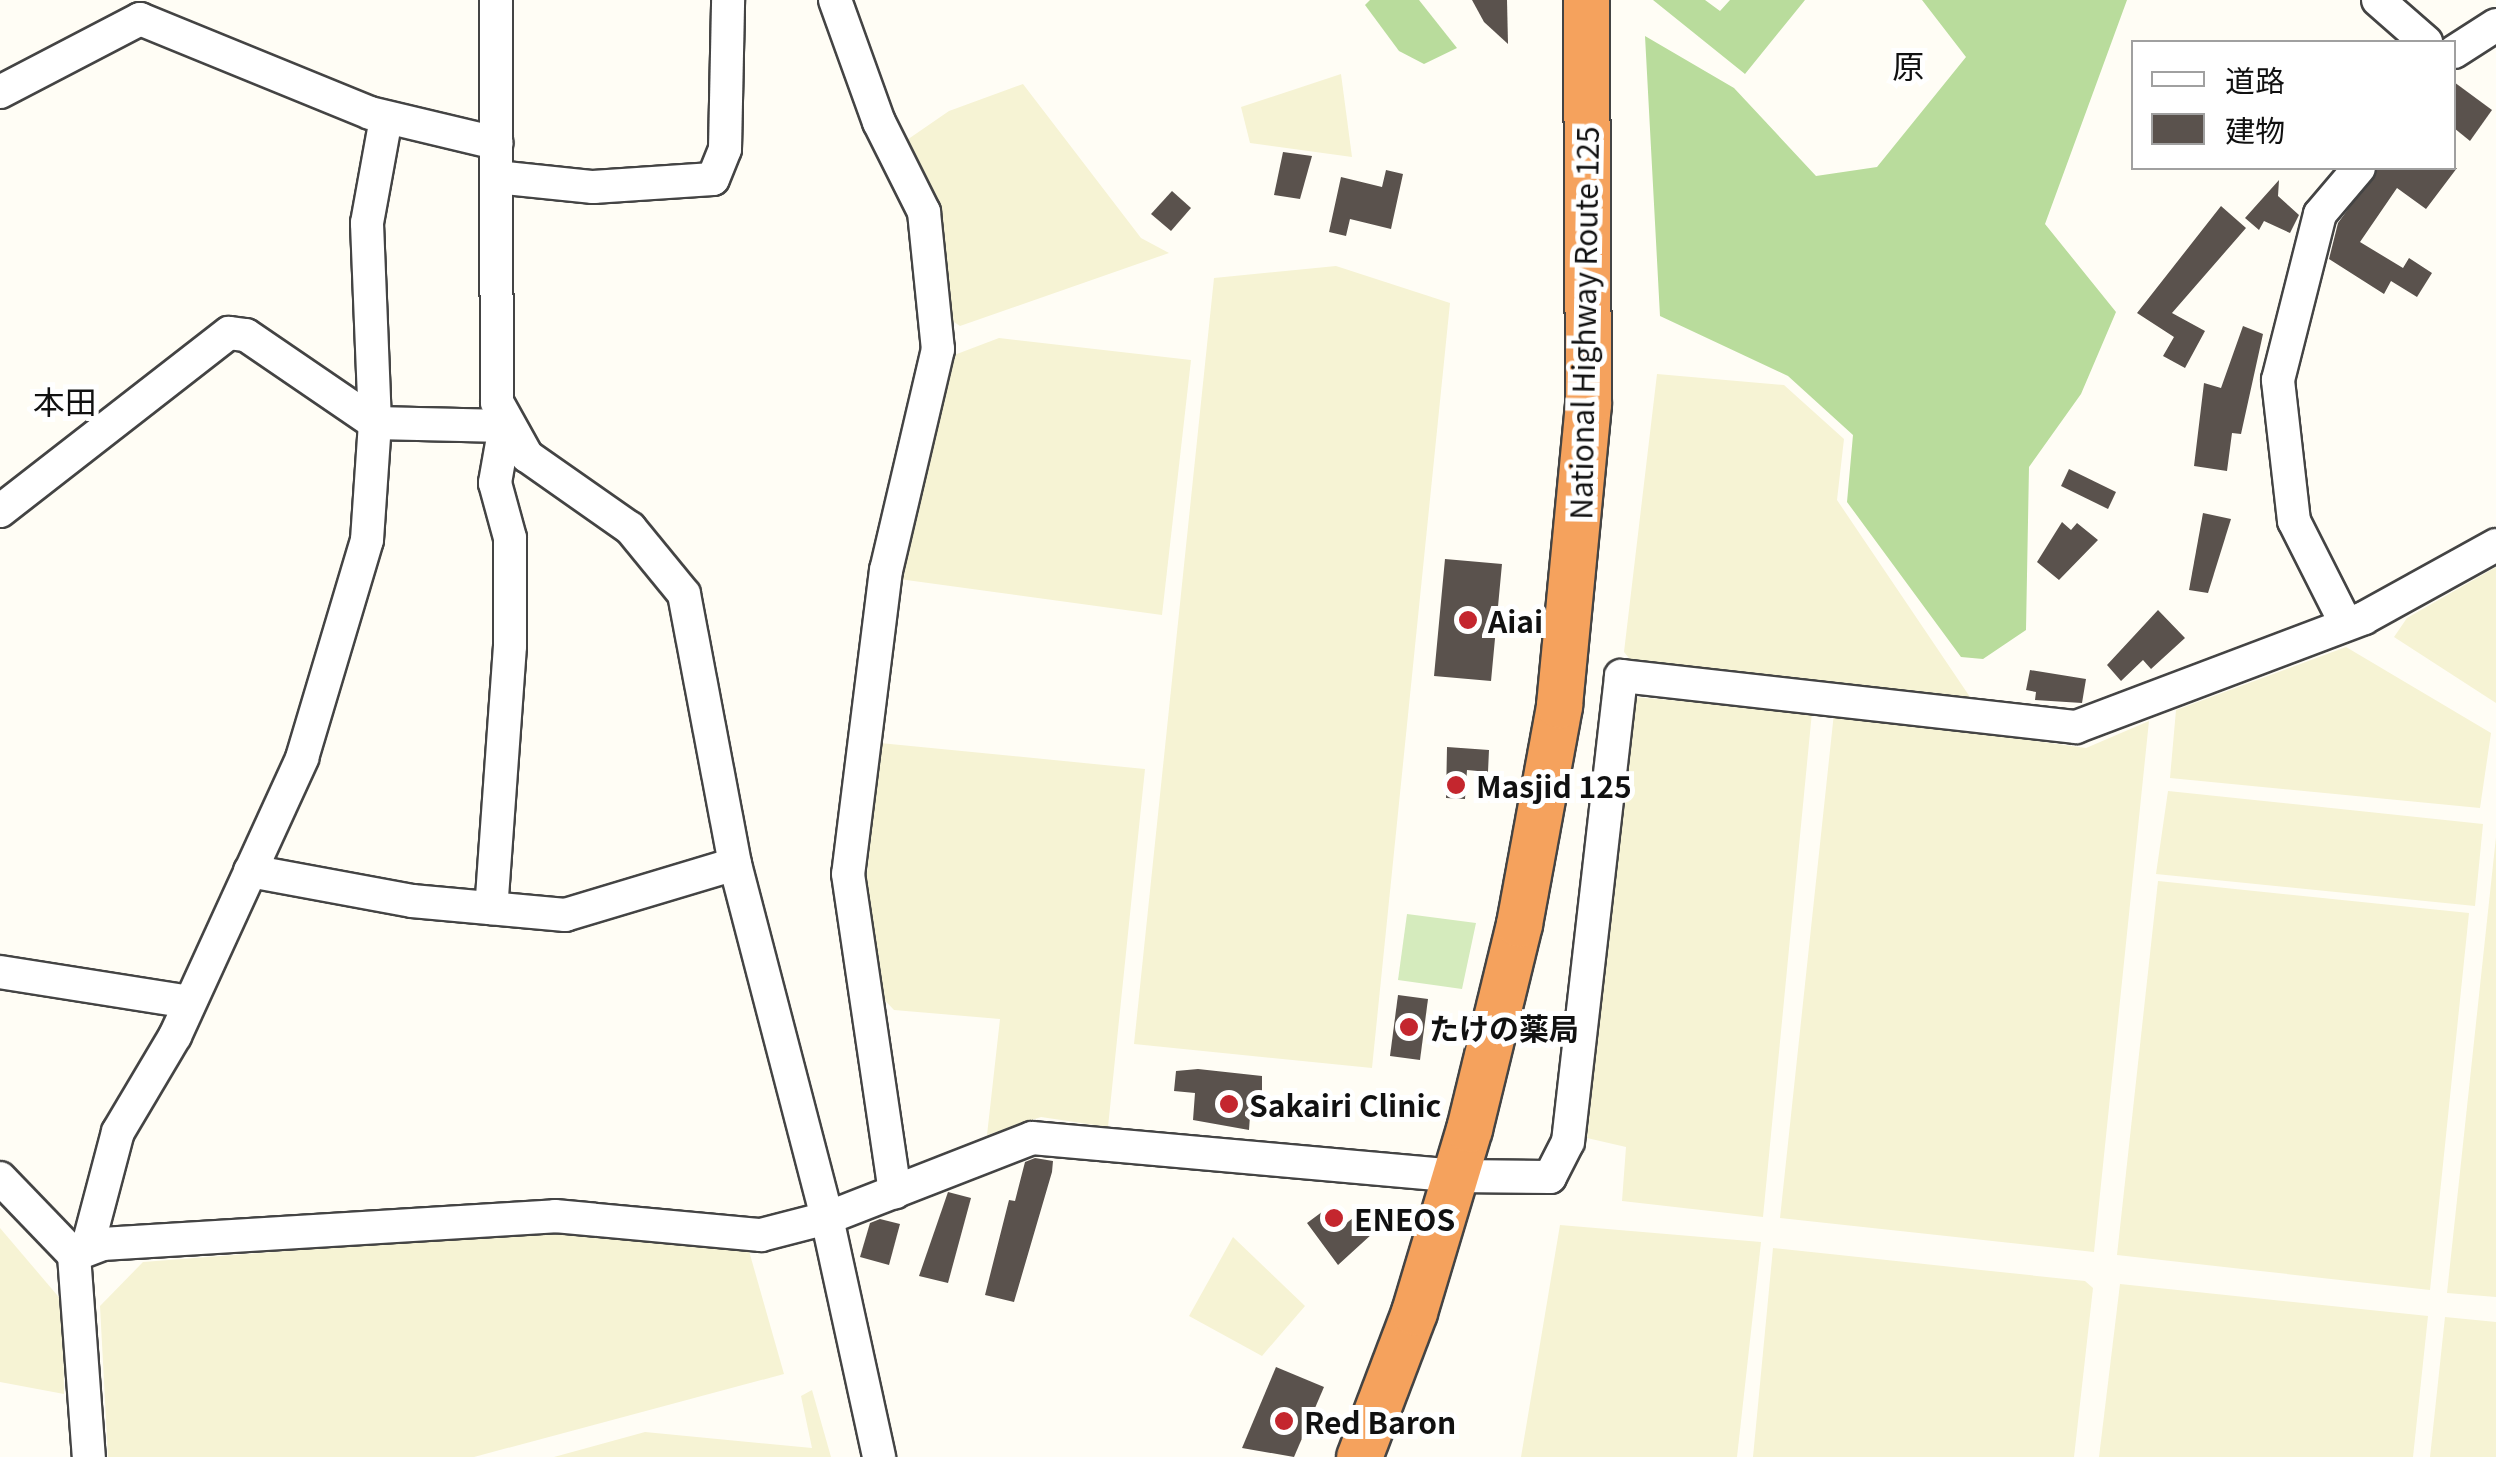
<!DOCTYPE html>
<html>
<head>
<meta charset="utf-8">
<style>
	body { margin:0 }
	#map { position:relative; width:2496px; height:1457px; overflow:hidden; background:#fffdf5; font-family:Georgia,"Noto Sans JP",serif }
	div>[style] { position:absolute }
	.farmland>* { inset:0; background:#f6f3d4 }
	.green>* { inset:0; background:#d5ebbd }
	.forest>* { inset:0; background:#b9dc9c }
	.building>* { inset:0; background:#5a524d }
	.roads { filter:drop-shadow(2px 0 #444) drop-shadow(-2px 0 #444) drop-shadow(0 2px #444) drop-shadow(0 -2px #444) }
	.minor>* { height:32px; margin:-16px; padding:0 16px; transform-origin:16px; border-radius:16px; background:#fff }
	.highway>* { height:45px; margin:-22.5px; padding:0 22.5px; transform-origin:22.5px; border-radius:22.5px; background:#f5a25d }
	.dots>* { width:28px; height:28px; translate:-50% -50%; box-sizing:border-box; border:5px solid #fff; border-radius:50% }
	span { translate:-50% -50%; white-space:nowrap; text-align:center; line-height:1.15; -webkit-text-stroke:10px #fff; paint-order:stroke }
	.street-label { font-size:30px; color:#111 }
	.poi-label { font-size:30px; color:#111; font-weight:700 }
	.left { translate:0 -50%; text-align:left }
	.neighbourhood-label { font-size:32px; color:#111 }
	.legend { position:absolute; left:2131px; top:40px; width:325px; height:130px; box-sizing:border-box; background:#fff; border:2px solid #a0a0a0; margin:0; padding:12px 18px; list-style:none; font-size:30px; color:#111 }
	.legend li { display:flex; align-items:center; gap:20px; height:50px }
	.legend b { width:50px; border:2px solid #a0a0a0 }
</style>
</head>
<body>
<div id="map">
	<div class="farmland">
		<div style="clip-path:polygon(1341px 74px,1352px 157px,1250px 143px,1241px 107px)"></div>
		<div style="clip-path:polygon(1023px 84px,1141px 238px,1169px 253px,960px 326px,945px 316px,904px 142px,949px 111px)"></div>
		<div style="clip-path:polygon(1336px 266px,1450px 303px,1372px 1068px,1134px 1044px,1214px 278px)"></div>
		<div style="clip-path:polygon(999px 338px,1191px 360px,1162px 615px,899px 579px,949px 357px)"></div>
		<div style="clip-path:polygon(1657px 374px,1784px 385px,1844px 439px,1837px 500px,1972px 700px,1633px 663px,1624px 652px)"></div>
		<div style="clip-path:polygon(2496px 567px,2496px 703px,2394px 637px,2407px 618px)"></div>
		<div style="clip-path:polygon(2346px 647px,2491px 733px,2480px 808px,2170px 778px,2176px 710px)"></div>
		<div style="clip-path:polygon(1634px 697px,1812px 712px,1763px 1217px,1622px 1201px,1626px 1147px,1587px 1138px)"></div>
		<div style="clip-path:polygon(1834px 713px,2086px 748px,2149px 721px,2094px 1252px,1780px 1218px)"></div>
		<div style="clip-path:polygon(880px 743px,1145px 769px,1108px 1127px,1041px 1117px,987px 1135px,1000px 1019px,894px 1010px,879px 994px,866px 884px)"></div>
		<div style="clip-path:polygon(2168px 791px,2483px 824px,2475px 906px,2156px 874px)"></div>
		<div style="clip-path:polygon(2496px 837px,2496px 1297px,2447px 1293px)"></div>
		<div style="clip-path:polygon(2158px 881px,2469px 913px,2430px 1290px,2117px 1255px)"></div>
		<div style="clip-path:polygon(1560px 1225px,1761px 1242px,1737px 1457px,1521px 1457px)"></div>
		<div style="clip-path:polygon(0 1228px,63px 1302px,64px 1394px,0 1382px)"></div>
		<div style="clip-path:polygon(571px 1229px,749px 1251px,784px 1374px,474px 1457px,108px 1457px,100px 1306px,143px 1262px)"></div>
		<div style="clip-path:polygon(1233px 1237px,1305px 1306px,1262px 1356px,1189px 1316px)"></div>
		<div style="clip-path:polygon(1773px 1248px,2085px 1281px,2093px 1288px,2074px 1457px,1753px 1457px)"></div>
		<div style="clip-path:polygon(2120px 1284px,2428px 1316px,2413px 1457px,2099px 1457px)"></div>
		<div style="clip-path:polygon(2445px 1317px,2496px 1322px,2496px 1457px,2430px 1457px)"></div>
		<div style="clip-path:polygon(812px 1390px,831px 1457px,554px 1457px,645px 1432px,812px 1448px,801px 1396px)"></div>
	</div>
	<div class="green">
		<div style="clip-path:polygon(1407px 914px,1476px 923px,1462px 989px,1398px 980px)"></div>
	</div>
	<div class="forest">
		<div style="clip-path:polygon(1370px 0,1419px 0,1457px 48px,1424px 64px,1399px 51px,1365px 5px)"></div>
		<div style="clip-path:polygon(1653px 0,1705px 0,1720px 11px,1730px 0,1805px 0,1745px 74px)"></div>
		<div style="clip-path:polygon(1922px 0,2127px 0,2045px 224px,2116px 312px,2081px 394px,2029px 467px,2026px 630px,1983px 659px,1961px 657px,1847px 502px,1853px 435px,1788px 376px,1660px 316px,1645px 36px,1734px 88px,1816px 176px,1877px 167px,1966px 57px)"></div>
	</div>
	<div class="building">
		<div style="clip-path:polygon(1472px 0,1507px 0,1508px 44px,1484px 22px)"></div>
		<div style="clip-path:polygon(2454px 82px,2492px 110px,2470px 141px,2454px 128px)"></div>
		<div style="clip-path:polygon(1283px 152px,1312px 156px,1300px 199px,1274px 195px)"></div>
		<div style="clip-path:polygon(2378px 168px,2457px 168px,2426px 209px,2397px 188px,2360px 242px,2403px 268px,2409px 258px,2432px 273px,2417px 297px,2391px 281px,2384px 294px,2329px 259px,2338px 223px)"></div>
		<div style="clip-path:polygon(1386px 170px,1403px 174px,1391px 229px,1350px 219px,1346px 236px,1329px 232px,1341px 177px,1382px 187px)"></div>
		<div style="clip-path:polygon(2279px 180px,2278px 196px,2299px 215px,2290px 233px,2264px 221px,2259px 230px,2245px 218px)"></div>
		<div style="clip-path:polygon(1172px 191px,1191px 208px,1171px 231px,1151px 214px)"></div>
		<div style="clip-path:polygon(2221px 206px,2246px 228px,2172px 313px,2205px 331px,2185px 368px,2163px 356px,2174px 337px,2137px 313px)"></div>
		<div style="clip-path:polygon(2243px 326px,2263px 334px,2241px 434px,2232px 433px,2227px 471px,2194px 466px,2204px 383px,2221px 388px)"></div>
		<div style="clip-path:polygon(2069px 469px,2116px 492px,2108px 509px,2061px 486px)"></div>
		<div style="clip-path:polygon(2203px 513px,2231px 519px,2208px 593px,2189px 590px)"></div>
		<div style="clip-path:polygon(2062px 522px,2071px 530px,2077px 523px,2098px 540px,2059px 580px,2037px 562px)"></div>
		<div style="clip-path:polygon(1445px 559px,1502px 564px,1491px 681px,1434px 676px)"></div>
		<div style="clip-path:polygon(2158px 610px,2185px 638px,2151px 669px,2143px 660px,2121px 681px,2107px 665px)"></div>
		<div style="clip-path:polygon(2030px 670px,2086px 679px,2082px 703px,2035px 700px,2036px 692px,2026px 690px)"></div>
		<div style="clip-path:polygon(1447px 747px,1489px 750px,1488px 772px,1467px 770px,1465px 799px,1446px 798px)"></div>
		<div style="clip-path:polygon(1398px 995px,1428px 999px,1420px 1060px,1390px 1056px)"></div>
		<div style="clip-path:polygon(1198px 1069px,1262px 1076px,1262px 1117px,1250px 1116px,1249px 1130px,1193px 1120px,1195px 1093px,1174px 1091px,1176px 1071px)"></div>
		<div style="clip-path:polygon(1035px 1158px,1053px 1161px,1052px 1172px,1014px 1302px,985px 1295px,1009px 1200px,1015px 1201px,1025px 1162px)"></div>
		<div style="clip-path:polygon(948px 1192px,971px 1198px,948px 1283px,919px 1276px)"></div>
		<div style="clip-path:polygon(1371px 1204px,1387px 1208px,1384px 1223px,1338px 1265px,1307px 1223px,1330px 1206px,1344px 1225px)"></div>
		<div style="clip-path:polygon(880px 1219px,900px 1224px,889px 1265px,860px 1257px,870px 1223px)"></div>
		<div style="clip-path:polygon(1276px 1367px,1324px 1387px,1294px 1457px,1242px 1448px)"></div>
	</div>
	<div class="roads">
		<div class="minor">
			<div style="left:496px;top:0;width:402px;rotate:89.9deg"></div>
			<div style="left:497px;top:402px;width:62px;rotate:60.9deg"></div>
			<div style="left:527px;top:456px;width:126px;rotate:35deg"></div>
			<div style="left:630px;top:528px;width:85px;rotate:50.7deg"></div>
			<div style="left:684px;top:594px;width:275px;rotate:79.3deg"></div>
			<div style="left:735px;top:864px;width:366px;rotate:75.4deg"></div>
			<div style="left:827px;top:1218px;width:245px;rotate:77.7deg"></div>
			<div style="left:835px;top:0;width:130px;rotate:70.2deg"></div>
			<div style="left:879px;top:122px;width:101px;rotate:63.4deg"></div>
			<div style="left:924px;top:212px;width:138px;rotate:84.2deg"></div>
			<div style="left:938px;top:349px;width:227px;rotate:103.2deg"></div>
			<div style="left:886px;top:570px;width:306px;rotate:97.1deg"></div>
			<div style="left:848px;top:874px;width:322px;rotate:81.6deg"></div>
			<div style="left:2378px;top:0;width:64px;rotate:41.2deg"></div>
			<div style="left:2454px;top:52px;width:50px;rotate:-32.7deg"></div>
			<div style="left:0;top:92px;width:158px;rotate:-27.5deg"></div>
			<div style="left:140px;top:19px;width:248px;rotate:22.2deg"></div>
			<div style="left:370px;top:113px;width:130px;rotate:13.4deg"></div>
			<div style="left:496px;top:177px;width:98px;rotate:5.9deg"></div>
			<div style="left:593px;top:187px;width:120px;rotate:-3.8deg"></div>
			<div style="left:713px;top:179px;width:32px;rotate:-68deg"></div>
			<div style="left:725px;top:149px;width:149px;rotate:-88.8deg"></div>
			<div style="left:0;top:511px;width:290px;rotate:-37.9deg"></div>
			<div style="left:229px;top:333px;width:17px;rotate:7deg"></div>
			<div style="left:246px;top:335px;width:156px;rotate:34.3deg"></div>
			<div style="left:375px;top:423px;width:130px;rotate:1.3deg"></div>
			<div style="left:505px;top:426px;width:58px;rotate:100deg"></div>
			<div style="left:495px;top:483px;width:57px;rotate:74.7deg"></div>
			<div style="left:510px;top:538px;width:108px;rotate:90deg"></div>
			<div style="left:510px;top:646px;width:263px;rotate:94.1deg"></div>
			<div style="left:2345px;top:622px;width:113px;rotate:-116.8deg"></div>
			<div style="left:2294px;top:521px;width:142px;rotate:-96.5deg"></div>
			<div style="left:2278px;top:380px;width:171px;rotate:-75.8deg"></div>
			<div style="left:2320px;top:214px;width:60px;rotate:-49.7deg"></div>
			<div style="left:250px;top:871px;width:165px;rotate:10.5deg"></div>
			<div style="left:412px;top:901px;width:154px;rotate:5.2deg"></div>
			<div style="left:565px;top:915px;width:177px;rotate:-16.7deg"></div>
			<div style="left:0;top:972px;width:191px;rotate:9deg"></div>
			<div style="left:0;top:1178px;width:107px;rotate:46.1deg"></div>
			<div style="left:74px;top:1255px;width:203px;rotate:85.8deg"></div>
			<div style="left:87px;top:1249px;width:121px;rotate:-75.2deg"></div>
			<div style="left:118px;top:1132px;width:112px;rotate:-59.3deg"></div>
			<div style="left:175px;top:1036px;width:306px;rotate:-65.4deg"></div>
			<div style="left:302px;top:758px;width:227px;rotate:-73.4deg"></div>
			<div style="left:367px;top:540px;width:117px;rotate:-86.1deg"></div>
			<div style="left:375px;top:423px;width:200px;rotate:-92.3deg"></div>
			<div style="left:367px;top:223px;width:107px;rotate:-79.7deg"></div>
			<div style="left:74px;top:1255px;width:30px;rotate:-21deg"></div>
			<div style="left:102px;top:1244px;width:454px;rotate:-3.5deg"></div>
			<div style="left:555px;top:1216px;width:207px;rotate:5.3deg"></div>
			<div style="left:761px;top:1235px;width:68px;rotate:-14.4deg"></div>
			<div style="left:827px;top:1218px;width:220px;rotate:-21.3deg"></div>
			<div style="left:1032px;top:1138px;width:426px;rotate:5.1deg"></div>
			<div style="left:1456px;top:1176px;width:94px;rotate:0.6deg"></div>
			<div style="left:1550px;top:1177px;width:39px;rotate:-63deg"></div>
			<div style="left:1568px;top:1142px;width:469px;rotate:-83.5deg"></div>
			<div style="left:1621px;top:676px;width:458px;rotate:6.4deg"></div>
			<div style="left:2076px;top:727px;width:308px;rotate:-20.7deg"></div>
			<div style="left:2364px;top:618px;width:151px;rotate:-28.9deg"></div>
		</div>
		<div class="highway">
			<div style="left:1359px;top:1457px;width:155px;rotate:-69.2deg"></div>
			<div style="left:1414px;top:1312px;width:191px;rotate:-73.3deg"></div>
			<div style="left:1469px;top:1129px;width:211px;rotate:-76.3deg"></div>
			<div style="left:1519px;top:924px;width:223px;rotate:-79.6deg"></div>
			<div style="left:1559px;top:705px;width:302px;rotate:-84.5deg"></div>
			<div style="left:1588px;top:404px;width:404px;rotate:-90.3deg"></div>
		</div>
	</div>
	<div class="dots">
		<div style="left:1468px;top:620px;background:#c4262e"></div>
		<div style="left:1456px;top:785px;background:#c4262e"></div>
		<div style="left:1409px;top:1027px;background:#c4262e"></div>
		<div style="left:1229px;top:1104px;background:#c4262e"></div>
		<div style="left:1334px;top:1218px;background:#c4262e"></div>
		<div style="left:1284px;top:1421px;background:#c4262e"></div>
	</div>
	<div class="street-label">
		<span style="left:1583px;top:323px;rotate:-89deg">National Highway Route 125</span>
	</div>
	<div class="poi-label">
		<span class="left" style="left:1488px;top:620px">Aiai</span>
		<span class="left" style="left:1476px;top:785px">Masjid 125</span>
		<span class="left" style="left:1429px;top:1027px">たけの薬局</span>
		<span class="left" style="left:1249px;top:1104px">Sakairi Clinic</span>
		<span class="left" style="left:1354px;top:1218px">ENEOS</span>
		<span class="left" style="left:1304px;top:1421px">Red Baron</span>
	</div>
	<div class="neighbourhood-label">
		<span style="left:1908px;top:64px">原</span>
		<span style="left:65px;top:400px">本田</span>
	</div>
	<ul class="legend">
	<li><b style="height:12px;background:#fff"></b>道路</li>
	<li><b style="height:28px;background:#5a524d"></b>建物</li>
	</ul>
</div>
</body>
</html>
